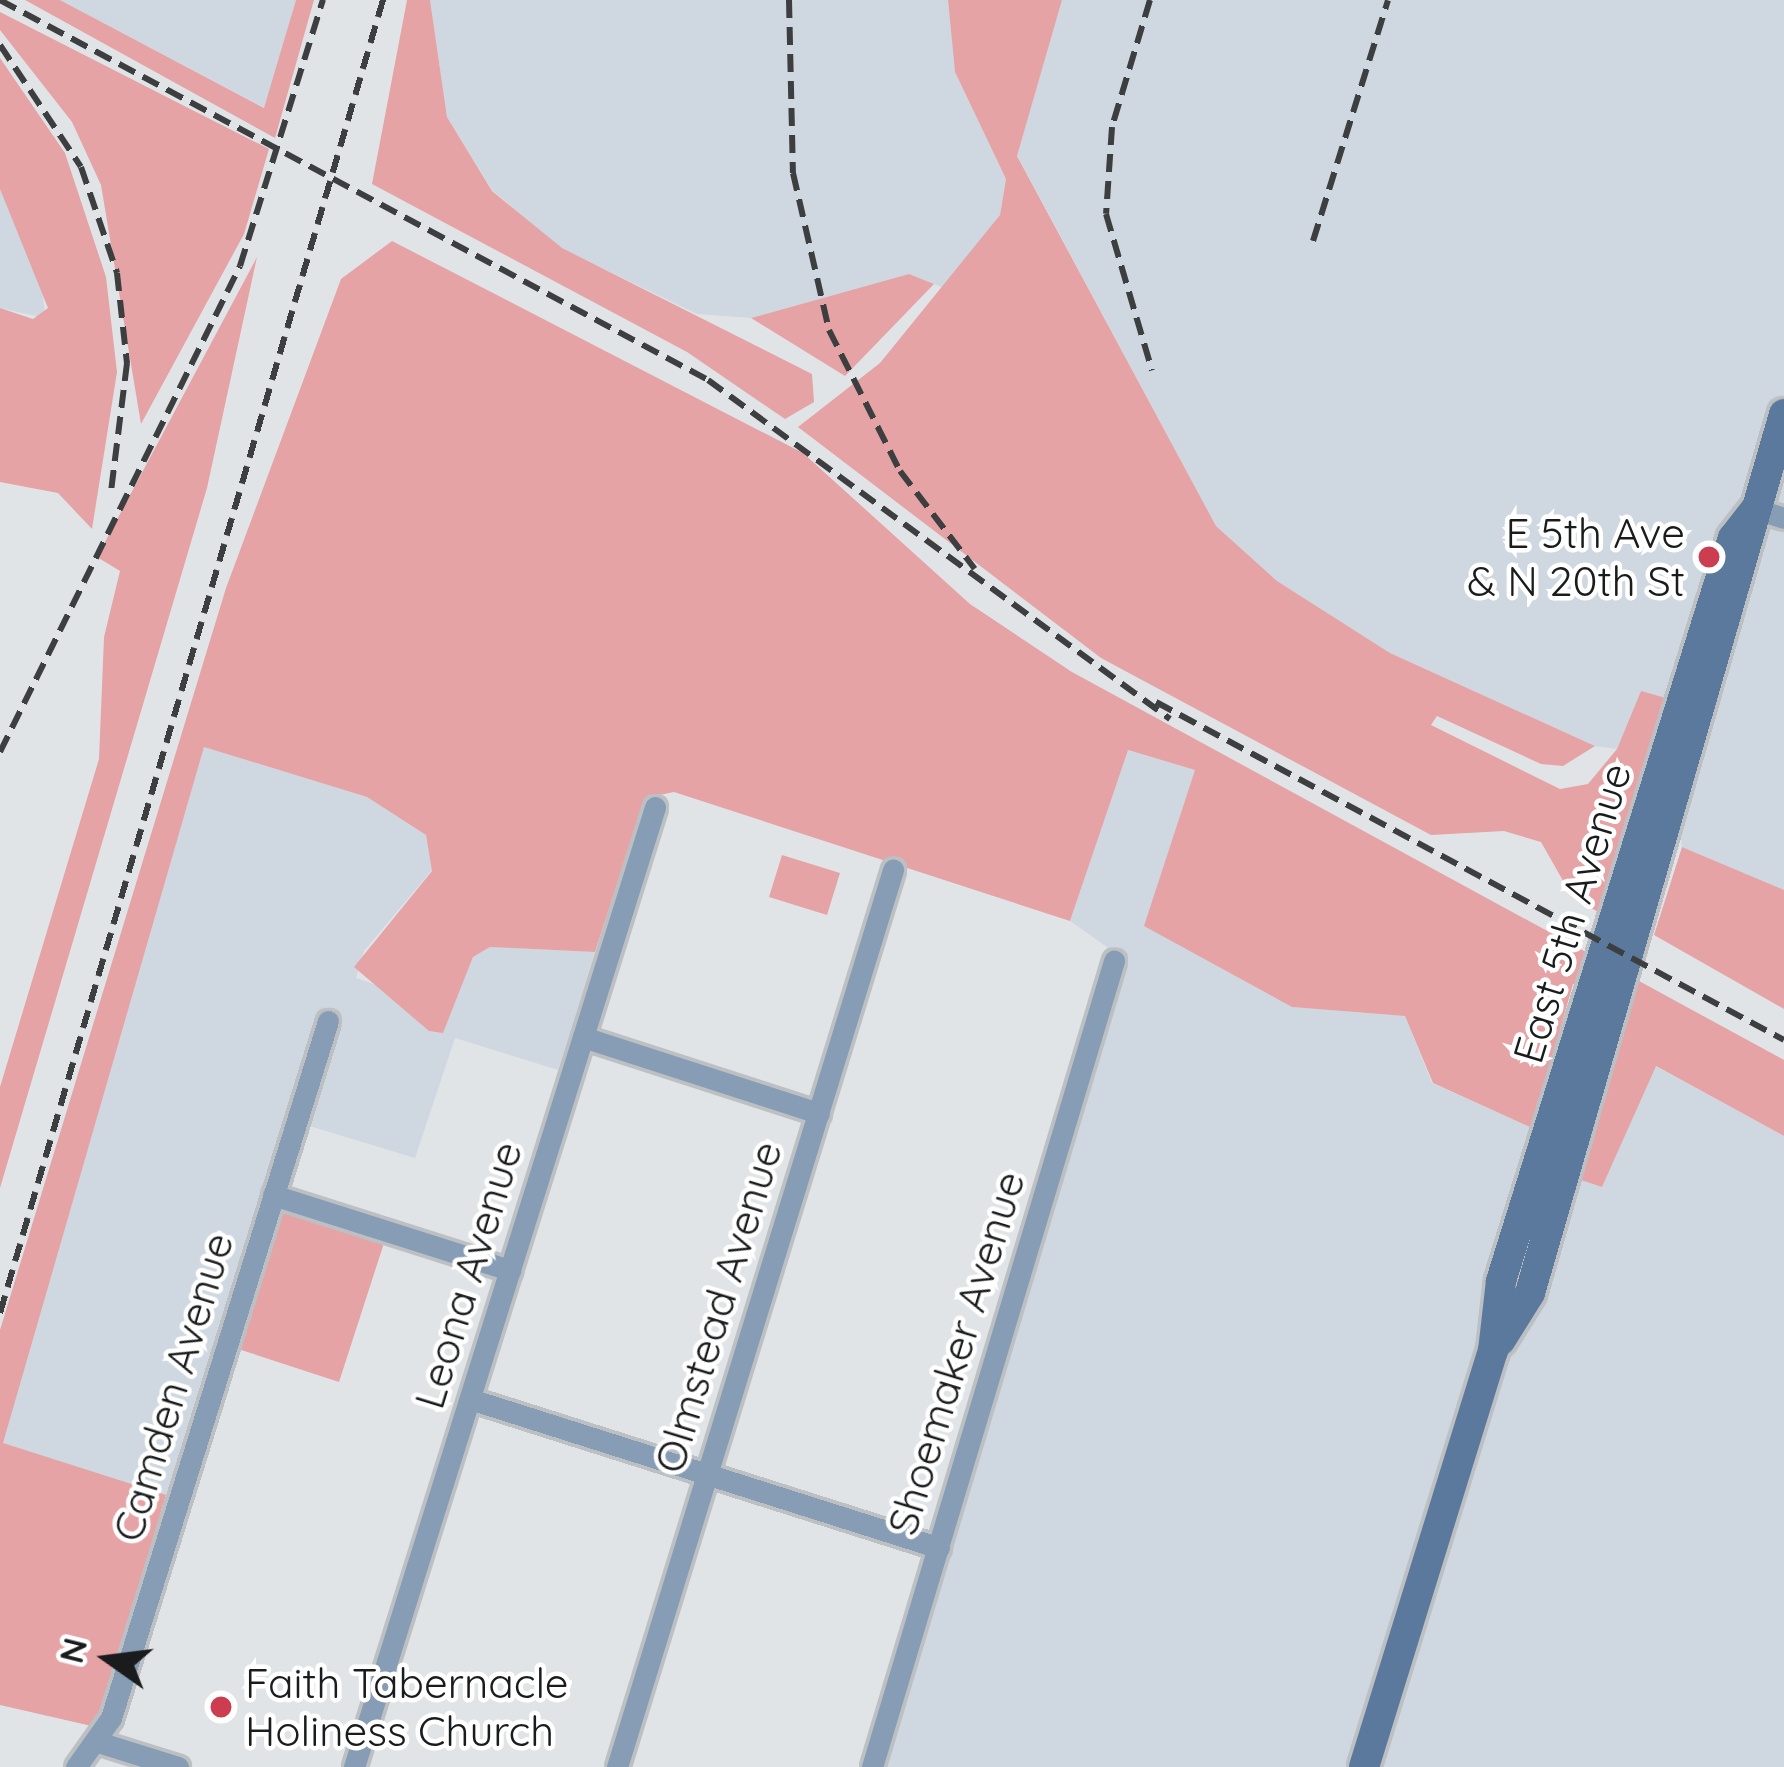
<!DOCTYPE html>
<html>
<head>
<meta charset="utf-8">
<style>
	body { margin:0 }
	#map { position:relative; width:1784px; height:1767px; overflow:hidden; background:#e1e4e7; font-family:Quicksand,sans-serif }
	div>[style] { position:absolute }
	.built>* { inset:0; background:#cfd7e0 }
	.green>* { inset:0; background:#e5a3a5 }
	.roads { filter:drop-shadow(3px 0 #bdc0c2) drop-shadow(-3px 0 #bdc0c2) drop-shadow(0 3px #bdc0c2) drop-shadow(0 -3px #bdc0c2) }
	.minor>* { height:21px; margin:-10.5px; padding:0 10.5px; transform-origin:10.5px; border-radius:10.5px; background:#879cb5 }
	.secondary>* { height:30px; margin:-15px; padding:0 15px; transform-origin:15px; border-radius:15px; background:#5a799d }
	.rail>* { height:6px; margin-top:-3px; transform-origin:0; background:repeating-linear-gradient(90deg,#3d3e3f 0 18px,transparent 0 27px) }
	.dots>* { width:33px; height:33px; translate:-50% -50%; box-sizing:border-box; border:6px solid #fff; border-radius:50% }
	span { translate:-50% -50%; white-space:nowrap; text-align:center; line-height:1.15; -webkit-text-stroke:9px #fff; paint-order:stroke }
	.poi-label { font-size:42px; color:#1a1b1c }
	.right { translate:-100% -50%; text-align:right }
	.left { translate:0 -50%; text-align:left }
	.street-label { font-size:42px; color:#1a1b1c }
	.north { position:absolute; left:48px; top:1599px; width:120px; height:120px; -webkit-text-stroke:9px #fff; paint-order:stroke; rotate:284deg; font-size:33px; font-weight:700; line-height:48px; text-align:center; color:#1a1b1c }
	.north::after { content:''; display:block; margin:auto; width:42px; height:54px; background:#1a1b1c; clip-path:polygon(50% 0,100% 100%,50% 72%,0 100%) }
</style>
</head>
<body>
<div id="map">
	<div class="built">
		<div style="clip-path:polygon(60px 0,296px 0,265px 108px)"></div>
		<div style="clip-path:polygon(430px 0,948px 0,955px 72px,1006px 179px,1000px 215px,946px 289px,909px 274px,751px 318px,697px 314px,561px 248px,492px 190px,447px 117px)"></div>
		<div style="clip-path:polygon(1062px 0,1784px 0,1784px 890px,1682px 847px,1666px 698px,1641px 692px,1617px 749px,1595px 746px,1390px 653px,1277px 581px,1216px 526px,1017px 155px)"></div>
		<div style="clip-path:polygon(0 189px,41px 270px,45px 318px,0 308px)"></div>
		<div style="clip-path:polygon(204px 747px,367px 797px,426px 835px,432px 870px,364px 951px,356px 978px,388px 989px,429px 1031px,443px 1032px,473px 957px,490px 947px,595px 952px,558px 1070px,455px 1038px,415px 1158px,293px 1121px,177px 1499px,2px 1444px)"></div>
		<div style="clip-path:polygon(1127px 750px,1195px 770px,1145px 926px,1292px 1007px,1405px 1016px,1432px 1083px,1583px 1151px,1575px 1177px,1602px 1187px,1655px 1066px,1784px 1136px,1784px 1767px,866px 1767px,1115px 971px,1107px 947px,1070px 921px)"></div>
	</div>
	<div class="green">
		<div style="clip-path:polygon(25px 0,60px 0,264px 108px,296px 0,314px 0,275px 138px)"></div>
		<div style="clip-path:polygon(407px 0,430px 0,447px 117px,492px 191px,562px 248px,812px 374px,814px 402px,785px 419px,687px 352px,372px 184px)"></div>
		<div style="clip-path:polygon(948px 0,1062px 0,1017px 156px,1216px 526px,1277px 581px,1390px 653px,1595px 746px,1563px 766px,1541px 764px,1437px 716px,1431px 725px,1560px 789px,1588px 784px,1617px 749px,1641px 691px,1666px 698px,1599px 913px,1570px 893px,1541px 842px,1504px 831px,1431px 835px,1101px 658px,798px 427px,880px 363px,1000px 215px,1006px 179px,955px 72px)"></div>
		<div style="clip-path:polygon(0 12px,269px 149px,244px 234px,141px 424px,101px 185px,72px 122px,0 30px)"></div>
		<div style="clip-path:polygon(0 58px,65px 153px,106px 277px,117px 372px,92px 529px,58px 493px,0 482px,0 308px,33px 319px,48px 308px,0 189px)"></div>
		<div style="clip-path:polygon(392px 241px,803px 453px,970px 604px,1072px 672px,1784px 1060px,1784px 1136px,1656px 1066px,1602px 1187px,1575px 1178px,1628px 1011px,1573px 984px,1532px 1128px,1433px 1083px,1405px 1016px,1292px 1007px,1144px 926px,1195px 770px,1128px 750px,1070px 921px,674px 792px,645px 798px,595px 952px,490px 947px,473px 957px,443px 1033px,429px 1031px,354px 967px,432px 871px,426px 835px,367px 797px,204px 747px,3px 1443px,166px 1495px,96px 1727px,0 1705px,0 1330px,226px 588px,341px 279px)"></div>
		<div style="clip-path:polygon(257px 257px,207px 488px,0 1188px,0 1087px,99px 759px,104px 637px,120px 571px,97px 557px)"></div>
		<div style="clip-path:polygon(909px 274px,934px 284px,845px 376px,751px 318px)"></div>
		<div style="clip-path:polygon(1682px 847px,1784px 890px,1784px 1009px,1654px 935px)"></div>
		<div style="clip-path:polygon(782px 855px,840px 873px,827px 915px,769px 897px)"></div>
		<div style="clip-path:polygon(282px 1200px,385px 1240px,339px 1382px,235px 1348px)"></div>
	</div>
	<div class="roads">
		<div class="minor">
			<div style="left:1756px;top:509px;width:29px;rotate:18deg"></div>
			<div style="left:583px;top:1037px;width:248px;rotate:17.9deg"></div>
			<div style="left:273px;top:1195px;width:249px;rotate:17.6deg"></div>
			<div style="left:470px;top:1399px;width:492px;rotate:17.6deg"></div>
			<div style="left:98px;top:1742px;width:84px;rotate:17.4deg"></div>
			<div style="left:76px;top:1767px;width:60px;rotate:-54.5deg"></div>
			<div style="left:111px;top:1718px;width:730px;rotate:-72.71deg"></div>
			<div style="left:354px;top:1767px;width:1006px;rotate:-72.59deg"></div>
			<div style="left:617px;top:1767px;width:939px;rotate:-72.9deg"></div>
			<div style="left:872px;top:1767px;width:842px;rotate:-73.29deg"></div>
		</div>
		<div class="secondary">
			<div style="left:1500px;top:1341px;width:57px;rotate:-58deg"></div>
			<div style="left:1530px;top:1293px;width:915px;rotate:-73.88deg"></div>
			<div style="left:1364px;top:1767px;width:436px;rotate:-72.8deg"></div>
			<div style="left:1493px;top:1351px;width:70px;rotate:-83.5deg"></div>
			<div style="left:1501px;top:1281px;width:778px;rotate:-72.66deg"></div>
			<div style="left:1733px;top:538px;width:37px;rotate:-52deg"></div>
		</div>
	</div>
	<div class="rail">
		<div style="left:0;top:0;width:804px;rotate:28.22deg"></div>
		<div style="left:708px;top:380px;width:573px;rotate:36.27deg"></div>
		<div style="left:789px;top:0;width:173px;rotate:88.7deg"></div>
		<div style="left:793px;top:173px;width:161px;rotate:77.1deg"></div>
		<div style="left:829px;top:330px;width:158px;rotate:63.3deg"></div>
		<div style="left:900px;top:471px;width:123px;rotate:52.6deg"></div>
		<div style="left:1150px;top:0;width:133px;rotate:106.7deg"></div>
		<div style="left:1112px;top:127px;width:87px;rotate:93.9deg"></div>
		<div style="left:1106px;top:214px;width:163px;rotate:73.6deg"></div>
		<div style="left:0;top:45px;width:146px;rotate:56.4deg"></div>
		<div style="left:81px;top:167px;width:112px;rotate:71.2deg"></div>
		<div style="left:117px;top:273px;width:91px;rotate:83.7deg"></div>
		<div style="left:127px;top:363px;width:130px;rotate:97.1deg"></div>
		<div style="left:1313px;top:241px;width:252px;rotate:-72.7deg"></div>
		<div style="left:1156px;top:702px;width:713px;rotate:28.29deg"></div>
		<div style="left:0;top:752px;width:542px;rotate:-63.72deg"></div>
		<div style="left:240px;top:266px;width:279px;rotate:-72.7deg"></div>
		<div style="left:0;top:1313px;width:1368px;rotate:-73.74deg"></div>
	</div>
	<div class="dots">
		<div style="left:1709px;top:557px;background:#cd3d50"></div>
		<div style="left:221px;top:1707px;background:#cd3d50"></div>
	</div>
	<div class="poi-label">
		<span class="right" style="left:1685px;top:557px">E 5th Ave<br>&amp; N 20th St</span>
		<span class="left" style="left:245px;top:1707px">Faith Tabernacle<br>Holiness Church</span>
	</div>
	<div class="street-label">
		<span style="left:1572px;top:913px;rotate:-73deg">East 5th Avenue</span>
		<span style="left:468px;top:1275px;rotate:-73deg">Leona Avenue</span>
		<span style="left:718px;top:1307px;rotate:-73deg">Olmstead Avenue</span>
		<span style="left:956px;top:1353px;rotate:-73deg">Shoemaker Avenue</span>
		<span style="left:173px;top:1387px;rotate:-73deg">Camden Avenue</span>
	</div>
	<div class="north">N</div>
</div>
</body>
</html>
